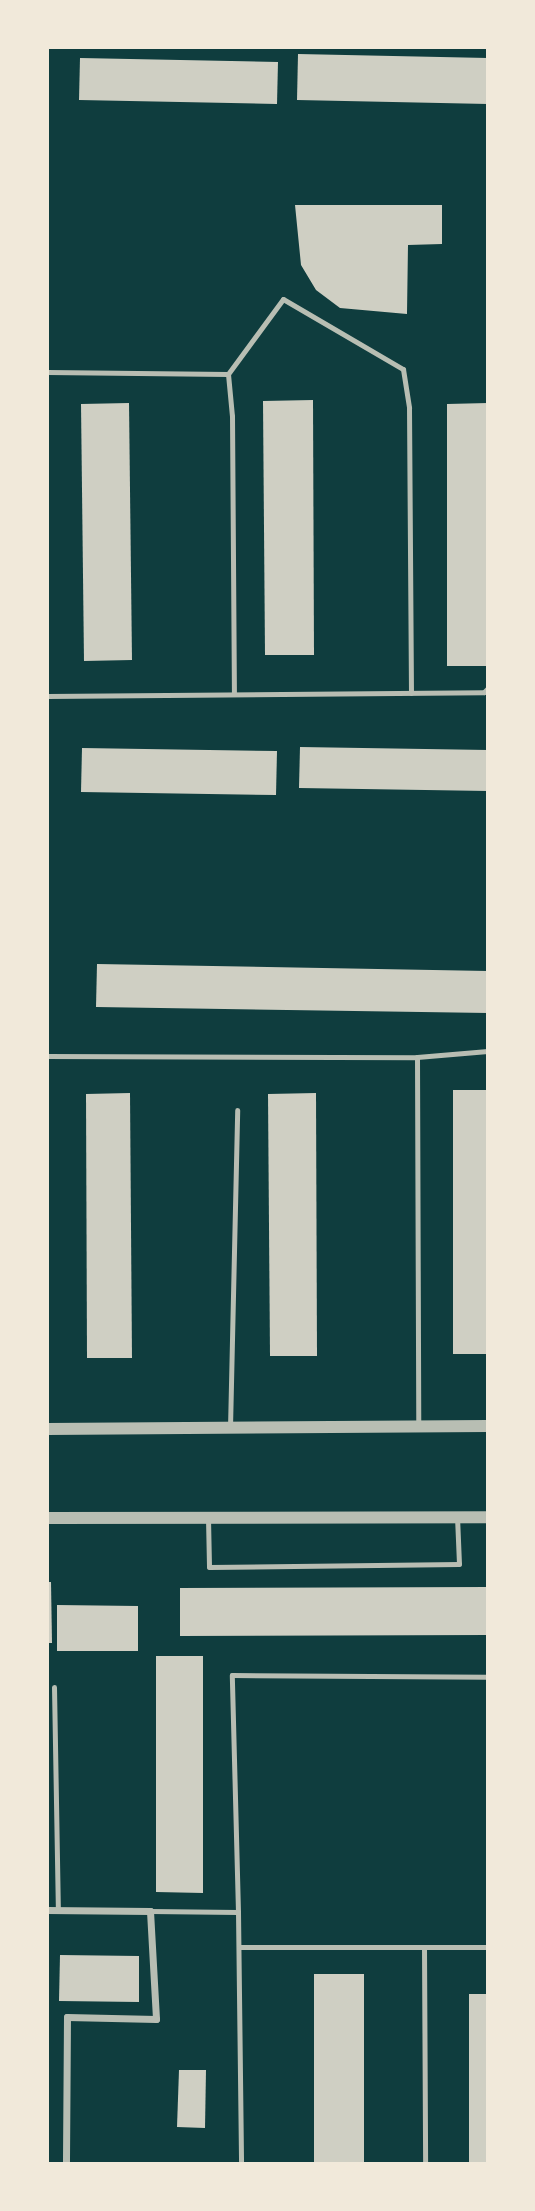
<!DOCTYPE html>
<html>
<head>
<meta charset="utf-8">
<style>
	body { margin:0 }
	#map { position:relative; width:535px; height:2211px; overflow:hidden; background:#0f3d3e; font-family:"PT Sans",sans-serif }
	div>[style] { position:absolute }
	.building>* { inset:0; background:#cfcfc3 }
	.service>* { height:5px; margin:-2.5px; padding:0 2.5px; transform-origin:2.5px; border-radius:2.5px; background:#b8beb3 }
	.minor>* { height:7px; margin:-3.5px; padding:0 3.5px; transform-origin:3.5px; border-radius:3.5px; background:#b8beb3 }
	.tertiary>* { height:12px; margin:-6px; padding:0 6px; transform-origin:6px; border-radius:6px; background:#b8beb3 }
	span { translate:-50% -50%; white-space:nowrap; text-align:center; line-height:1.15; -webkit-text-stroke:5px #f1e9da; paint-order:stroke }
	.frame { position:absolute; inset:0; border:49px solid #f1e9da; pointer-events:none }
</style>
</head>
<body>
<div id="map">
	<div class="building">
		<div style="clip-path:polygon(298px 54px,488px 58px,488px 104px,297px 100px)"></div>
		<div style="clip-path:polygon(80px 58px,278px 62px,277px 104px,79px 100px)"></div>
		<div style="clip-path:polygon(295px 205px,442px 205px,442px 244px,408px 245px,407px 314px,340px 308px,316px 290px,301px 265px)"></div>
		<div style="clip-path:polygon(313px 400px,314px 655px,265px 655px,263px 401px)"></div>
		<div style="clip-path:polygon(129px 403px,132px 660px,84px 661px,81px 404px)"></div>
		<div style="clip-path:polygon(488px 403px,488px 666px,447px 666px,447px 404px)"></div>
		<div style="clip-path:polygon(300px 747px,488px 750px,488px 791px,299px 788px)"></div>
		<div style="clip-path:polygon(82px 748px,277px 751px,276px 795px,81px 792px)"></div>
		<div style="clip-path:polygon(97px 964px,488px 971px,488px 1013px,96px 1007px)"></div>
		<div style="clip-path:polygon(453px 1090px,488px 1090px,488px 1354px,453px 1354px)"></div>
		<div style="clip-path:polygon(130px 1093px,132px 1358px,87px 1358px,86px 1094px)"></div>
		<div style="clip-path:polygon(316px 1093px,317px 1356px,270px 1356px,268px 1094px)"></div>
		<div style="clip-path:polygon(47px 1582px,51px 1582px,52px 1643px,47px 1643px)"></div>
		<div style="clip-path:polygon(488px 1587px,488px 1635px,180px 1636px,180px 1588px)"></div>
		<div style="clip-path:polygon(57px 1605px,138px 1606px,138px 1651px,57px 1651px)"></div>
		<div style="clip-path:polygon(156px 1656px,203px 1656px,203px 1893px,156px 1892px)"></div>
		<div style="clip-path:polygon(60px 1955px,139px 1956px,139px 2002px,59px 2001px)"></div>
		<div style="clip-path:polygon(314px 1974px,364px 1974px,364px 2164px,314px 2164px)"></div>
		<div style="clip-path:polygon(469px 1994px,488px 1994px,488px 2164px,469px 2164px)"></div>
		<div style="clip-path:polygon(179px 2070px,206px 2070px,205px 2128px,177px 2127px)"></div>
	</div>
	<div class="service">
		<div style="left:47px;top:372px;width:181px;rotate:0.6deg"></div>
		<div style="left:228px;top:374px;width:93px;rotate:-53.7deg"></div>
		<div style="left:283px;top:299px;width:139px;rotate:30.3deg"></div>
		<div style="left:403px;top:369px;width:39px;rotate:81deg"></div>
		<div style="left:409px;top:408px;width:285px;rotate:89.6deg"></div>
		<div style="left:228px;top:374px;width:42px;rotate:84.6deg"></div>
		<div style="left:232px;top:416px;width:278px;rotate:89.6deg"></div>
		<div style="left:47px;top:696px;width:437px;rotate:-0.5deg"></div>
		<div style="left:484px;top:692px;width:6px;rotate:-45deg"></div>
		<div style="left:47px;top:1056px;width:370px;rotate:0.2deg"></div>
		<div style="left:417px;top:1057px;width:71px;rotate:-4.8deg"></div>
		<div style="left:417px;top:1057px;width:369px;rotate:89.8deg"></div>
		<div style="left:230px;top:1428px;width:318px;rotate:-88.7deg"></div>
		<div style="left:208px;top:1518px;width:49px;rotate:88.8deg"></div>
		<div style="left:209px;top:1567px;width:250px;rotate:-0.7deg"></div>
		<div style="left:459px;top:1564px;width:47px;rotate:-92.4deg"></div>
		<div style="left:54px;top:1687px;width:223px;rotate:89deg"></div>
		<div style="left:150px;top:1911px;width:88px;rotate:0.7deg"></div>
		<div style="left:238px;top:1912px;width:237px;rotate:-91.5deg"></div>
		<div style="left:232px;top:1675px;width:256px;rotate:0.4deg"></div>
		<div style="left:238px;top:1912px;width:252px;rotate:89.3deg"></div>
		<div style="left:240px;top:1947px;width:248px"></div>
		<div style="left:424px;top:1947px;width:217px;rotate:89.7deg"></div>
	</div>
	<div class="minor">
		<div style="left:47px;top:1910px;width:103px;rotate:0.6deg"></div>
		<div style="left:150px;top:1911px;width:108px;rotate:86.8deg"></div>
		<div style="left:156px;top:2019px;width:89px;rotate:-178.7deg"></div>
		<div style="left:67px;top:2017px;width:147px;rotate:90.4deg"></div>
	</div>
	<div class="tertiary">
		<div style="left:47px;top:1429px;width:441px;rotate:-0.4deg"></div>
		<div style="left:47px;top:1518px;width:441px;rotate:-0.1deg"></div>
	</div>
	<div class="frame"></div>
</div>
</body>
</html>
